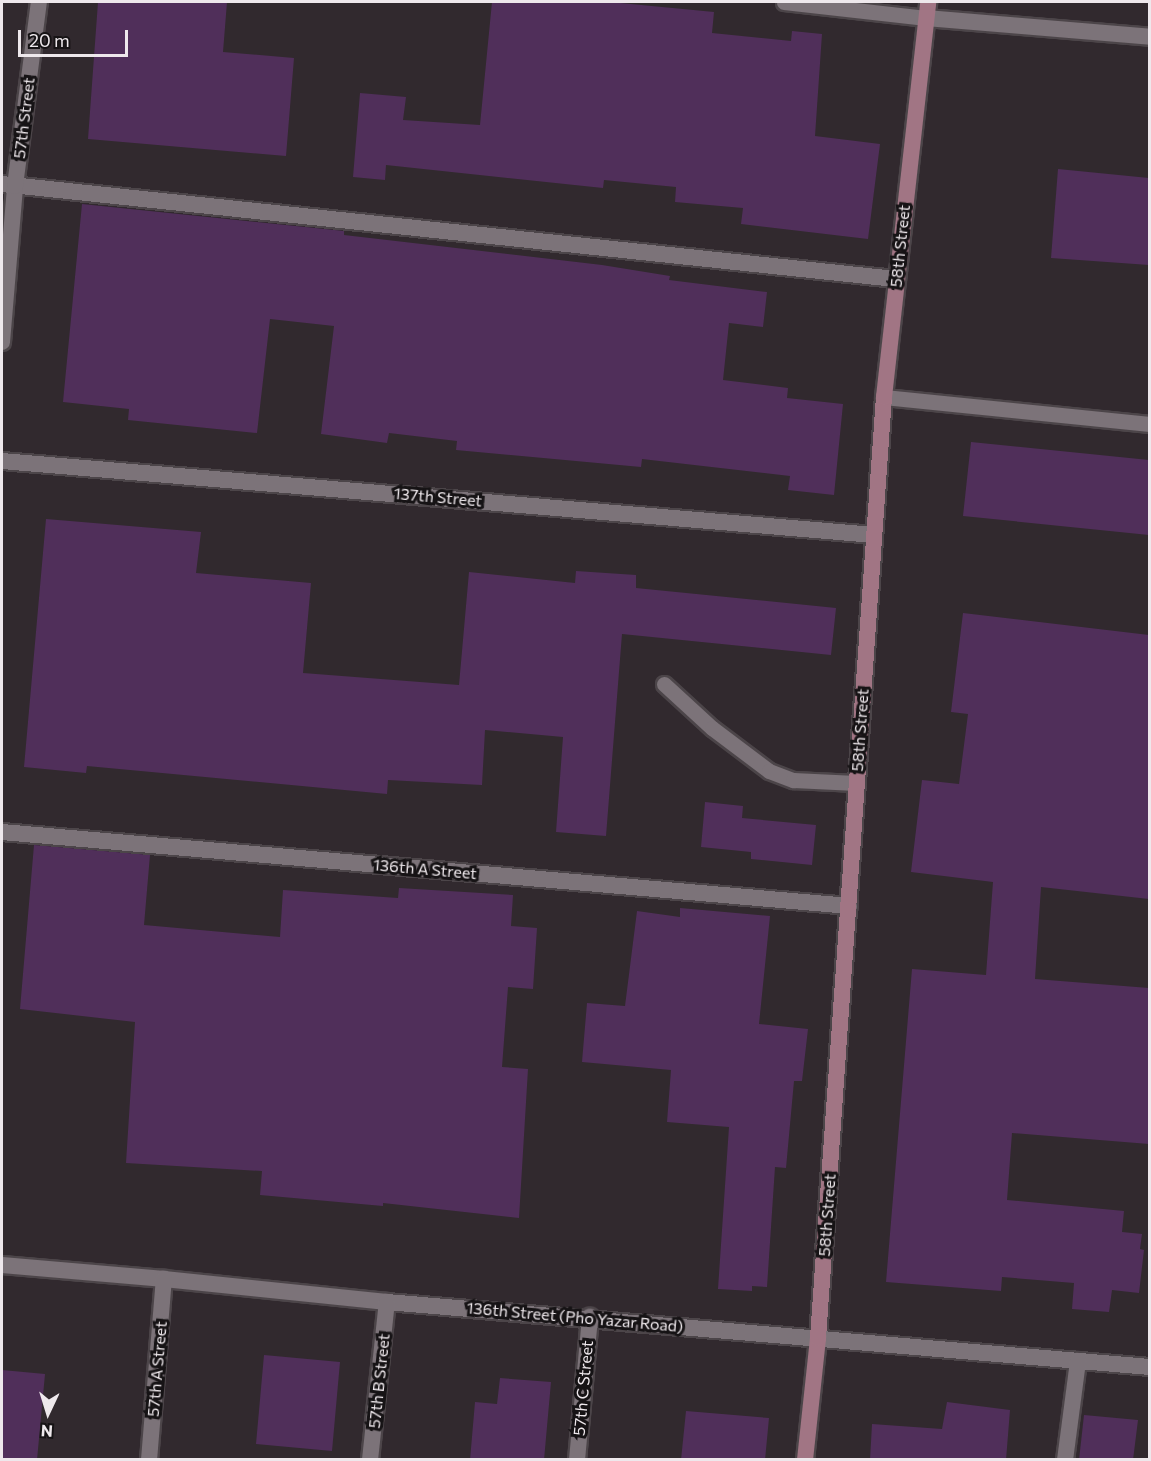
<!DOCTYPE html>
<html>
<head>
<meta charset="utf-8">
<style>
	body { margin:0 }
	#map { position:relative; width:1151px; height:1461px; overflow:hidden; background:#31292e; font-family:Commissioner,sans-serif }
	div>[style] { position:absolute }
	.building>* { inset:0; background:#502f5a }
	.roads { filter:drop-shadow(2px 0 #4c4549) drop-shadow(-2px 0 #4c4549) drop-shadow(0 2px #4c4549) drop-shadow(0 -2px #4c4549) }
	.service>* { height:15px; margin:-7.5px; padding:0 7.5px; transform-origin:7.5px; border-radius:7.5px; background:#7c7379 }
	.minor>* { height:16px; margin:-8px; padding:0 8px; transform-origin:8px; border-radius:8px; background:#7c7379 }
	.secondary>* { height:16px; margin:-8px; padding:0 8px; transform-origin:8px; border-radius:8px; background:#a17584 }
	span { translate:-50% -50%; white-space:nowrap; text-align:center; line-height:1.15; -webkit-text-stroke:6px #161315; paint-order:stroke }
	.street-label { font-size:16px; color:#eee8ec }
	.frame { position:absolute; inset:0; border:3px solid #eee8ec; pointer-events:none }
	.north { position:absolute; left:18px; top:1383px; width:60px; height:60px; -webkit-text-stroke:4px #161315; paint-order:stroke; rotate:184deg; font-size:16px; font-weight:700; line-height:24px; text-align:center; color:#eee8ec }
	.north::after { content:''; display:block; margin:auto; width:21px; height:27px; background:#eee8ec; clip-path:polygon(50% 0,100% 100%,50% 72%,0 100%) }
	.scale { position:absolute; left:18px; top:30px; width:110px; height:27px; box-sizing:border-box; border:3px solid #eee8ec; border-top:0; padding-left:8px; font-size:18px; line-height:21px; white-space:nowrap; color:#eee8ec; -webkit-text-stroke:4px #161315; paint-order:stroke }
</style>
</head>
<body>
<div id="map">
	<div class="building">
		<div style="clip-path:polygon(98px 2px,227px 2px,223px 52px,294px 58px,286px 156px,88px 139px)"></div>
		<div style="clip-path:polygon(492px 2px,610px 2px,714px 12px,712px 33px,791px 41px,792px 31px,822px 34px,815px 136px,880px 144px,868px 239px,741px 224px,743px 208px,675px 202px,676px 187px,604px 180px,603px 188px,386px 165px,385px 180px,353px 177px,360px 93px,406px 97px,403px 120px,480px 125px)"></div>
		<div style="clip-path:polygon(1058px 169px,1149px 178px,1149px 265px,1051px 258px)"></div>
		<div style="clip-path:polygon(82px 204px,344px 231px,344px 235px,602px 265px,670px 276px,669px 280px,767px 292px,763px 327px,729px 323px,723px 380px,788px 388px,787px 398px,843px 404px,834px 495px,788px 490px,790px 476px,642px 459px,641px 467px,456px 450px,457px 441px,389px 433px,387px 443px,321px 434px,334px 326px,270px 319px,257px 433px,128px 420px,129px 409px,63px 402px)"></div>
		<div style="clip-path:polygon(971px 442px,1149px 460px,1149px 535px,963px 516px)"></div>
		<div style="clip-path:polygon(46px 519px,201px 532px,196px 573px,311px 583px,303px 673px,459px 685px,469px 572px,575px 583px,576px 571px,636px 575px,636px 588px,836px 608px,831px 655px,622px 634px,606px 836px,556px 832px,563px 737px,485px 730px,482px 785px,388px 780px,387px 794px,87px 766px,86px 773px,24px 767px)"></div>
		<div style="clip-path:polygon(963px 613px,1149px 635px,1149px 899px,1041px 887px,1035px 979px,1149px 988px,1149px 1144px,1012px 1133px,1007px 1200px,1124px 1211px,1122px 1232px,1142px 1234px,1140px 1249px,1144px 1250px,1139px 1293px,1112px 1290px,1109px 1312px,1072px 1309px,1074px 1283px,1002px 1277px,1001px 1291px,886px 1282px,912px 969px,986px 975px,993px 882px,911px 872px,922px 780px,959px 784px,968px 714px,951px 712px)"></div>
		<div style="clip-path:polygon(705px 802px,743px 806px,742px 818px,816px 825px,812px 865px,751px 859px,751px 852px,701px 847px)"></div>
		<div style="clip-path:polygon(34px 845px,150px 855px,144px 925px,280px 937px,283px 890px,398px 898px,399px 888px,513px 895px,511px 926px,537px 928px,533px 989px,508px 987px,502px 1067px,528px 1069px,519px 1218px,383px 1203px,383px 1206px,260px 1195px,262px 1171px,126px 1163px,135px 1022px,20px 1009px)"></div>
		<div style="clip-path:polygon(680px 908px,770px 916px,759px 1024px,808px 1029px,802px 1081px,794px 1081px,786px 1168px,775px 1167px,767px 1287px,752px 1286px,752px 1291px,718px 1289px,729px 1127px,667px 1122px,671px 1070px,582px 1062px,587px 1003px,625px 1006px,637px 911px,680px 917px)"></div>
		<div style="clip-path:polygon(264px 1355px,340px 1362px,332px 1451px,256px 1444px)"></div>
		<div style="clip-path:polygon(2px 1370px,45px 1374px,37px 1460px,2px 1460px)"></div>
		<div style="clip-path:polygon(500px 1378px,551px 1382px,544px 1460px,470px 1460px,475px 1402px,497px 1404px)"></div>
		<div style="clip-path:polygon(947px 1402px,1010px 1410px,1006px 1460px,870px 1460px,872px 1424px,942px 1429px)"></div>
		<div style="clip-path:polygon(686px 1411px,769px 1418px,765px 1460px,681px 1460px)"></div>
		<div style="clip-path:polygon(1084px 1415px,1138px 1420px,1133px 1460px,1079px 1460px)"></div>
	</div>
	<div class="roads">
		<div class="service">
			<div style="left:784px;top:2px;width:143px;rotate:6.4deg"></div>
			<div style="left:884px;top:397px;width:267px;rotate:5.8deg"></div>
			<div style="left:664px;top:684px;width:65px;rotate:42.5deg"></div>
			<div style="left:712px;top:728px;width:71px;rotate:37deg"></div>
			<div style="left:769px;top:771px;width:26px;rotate:21deg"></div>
			<div style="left:793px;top:780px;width:63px;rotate:2.7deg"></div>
		</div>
		<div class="minor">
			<div style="left:926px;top:18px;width:225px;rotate:4.8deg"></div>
			<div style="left:2px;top:184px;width:899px;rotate:6.07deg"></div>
			<div style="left:2px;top:342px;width:157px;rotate:-85.2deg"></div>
			<div style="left:15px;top:186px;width:186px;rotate:-82.6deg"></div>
			<div style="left:2px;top:461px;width:875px;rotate:4.85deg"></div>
			<div style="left:2px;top:832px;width:850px;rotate:4.99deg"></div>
			<div style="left:2px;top:1265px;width:163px;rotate:4.9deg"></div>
			<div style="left:164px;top:1279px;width:224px;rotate:5.9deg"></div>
			<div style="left:387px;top:1302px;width:766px;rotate:4.87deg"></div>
			<div style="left:149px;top:1460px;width:182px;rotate:-85.3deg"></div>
			<div style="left:370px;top:1460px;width:159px;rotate:-83.9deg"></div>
			<div style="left:577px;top:1460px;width:144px;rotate:-84.8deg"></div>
			<div style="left:1065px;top:1460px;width:100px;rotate:-82.5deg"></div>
		</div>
		<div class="secondary">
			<div style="left:805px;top:1460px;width:123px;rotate:-83.9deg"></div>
			<div style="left:818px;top:1338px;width:943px;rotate:-85.99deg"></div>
			<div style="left:884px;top:397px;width:397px;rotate:-83.6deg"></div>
		</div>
	</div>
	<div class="street-label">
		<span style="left:24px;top:118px;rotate:-83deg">57th Street</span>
		<span style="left:900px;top:246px;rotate:-84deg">58th Street</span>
		<span style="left:438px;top:497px;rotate:5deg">137th Street</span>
		<span style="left:860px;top:730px;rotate:-86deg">58th Street</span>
		<span style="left:425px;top:869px;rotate:5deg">136th A Street</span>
		<span style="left:827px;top:1215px;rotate:-86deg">58th Street</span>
		<span style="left:575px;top:1317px;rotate:5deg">136th Street (Pho Yazar Road)</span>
		<span style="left:157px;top:1369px;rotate:-85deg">57th A Street</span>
		<span style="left:379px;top:1381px;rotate:-84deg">57th B Street</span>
		<span style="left:583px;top:1388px;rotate:-85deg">57th C Street</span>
	</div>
	<div class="frame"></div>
	<div class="north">N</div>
	<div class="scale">20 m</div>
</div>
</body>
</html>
